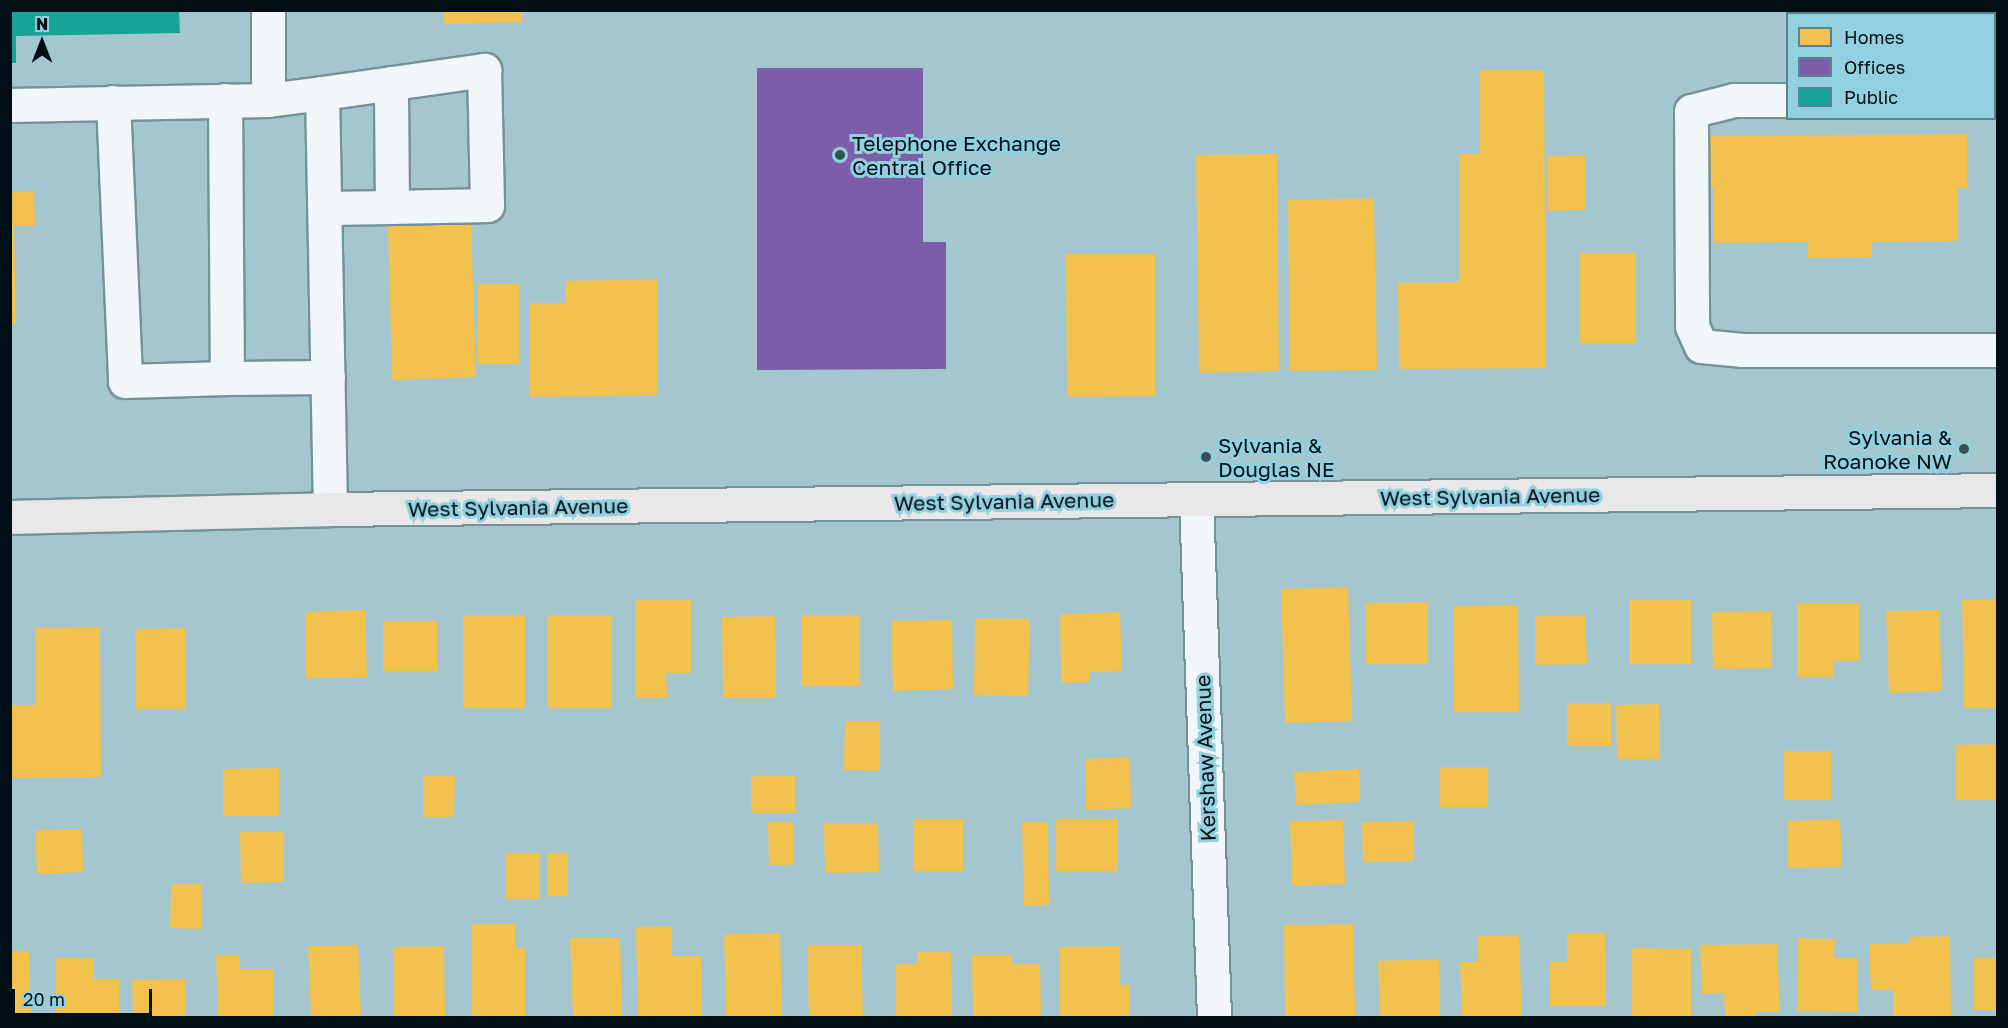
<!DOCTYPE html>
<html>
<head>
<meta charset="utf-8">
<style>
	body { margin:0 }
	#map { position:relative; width:2008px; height:1028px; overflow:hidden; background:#a4c6ce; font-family:"Golos Text",sans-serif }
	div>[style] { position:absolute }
	.homes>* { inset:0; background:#f2c14e }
	.offices>* { inset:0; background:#7b5ea7 }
	.public>* { inset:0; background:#17a398 }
	.roads { filter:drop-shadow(2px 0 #769198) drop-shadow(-2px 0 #769198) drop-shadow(0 2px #769198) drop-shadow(0 -2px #769198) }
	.minor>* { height:33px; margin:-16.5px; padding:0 16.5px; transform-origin:16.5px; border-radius:16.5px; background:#f1f6f8 }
	.major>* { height:33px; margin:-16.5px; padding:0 16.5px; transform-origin:16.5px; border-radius:16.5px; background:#e9e8e8 }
	.dots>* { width:16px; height:16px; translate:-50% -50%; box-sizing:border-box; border:3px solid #92d0e0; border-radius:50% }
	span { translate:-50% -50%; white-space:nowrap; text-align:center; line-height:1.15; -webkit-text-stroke:6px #92d0e0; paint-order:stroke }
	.poi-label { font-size:21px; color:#000f15 }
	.left { translate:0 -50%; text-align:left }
	.right { translate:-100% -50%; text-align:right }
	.street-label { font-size:21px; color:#000f15 }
	.frame { position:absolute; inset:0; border:12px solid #000f15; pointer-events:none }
	.legend { position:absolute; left:1786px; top:12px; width:210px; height:108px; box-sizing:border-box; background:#92d0e0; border:2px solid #58838f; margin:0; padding:8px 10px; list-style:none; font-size:18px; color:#000f15 }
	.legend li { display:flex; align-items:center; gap:12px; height:30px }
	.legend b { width:30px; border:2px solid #58838f }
	.north { position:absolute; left:12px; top:12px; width:60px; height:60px; -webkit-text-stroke:4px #92d0e0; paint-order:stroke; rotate:0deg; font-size:16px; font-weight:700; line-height:24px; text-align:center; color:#000f15 }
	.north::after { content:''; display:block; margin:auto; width:21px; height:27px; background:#000f15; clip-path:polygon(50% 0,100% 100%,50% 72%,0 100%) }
	.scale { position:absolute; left:12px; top:989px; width:140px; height:27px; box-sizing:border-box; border:3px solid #000f15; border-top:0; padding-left:8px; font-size:18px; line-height:21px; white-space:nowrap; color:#000f15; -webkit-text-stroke:4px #92d0e0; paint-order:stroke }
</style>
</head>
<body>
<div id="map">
	<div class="homes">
		<div style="clip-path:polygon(444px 10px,522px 10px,522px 22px,444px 24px)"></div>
		<div style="clip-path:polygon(1480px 70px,1544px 70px,1546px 368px,1399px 369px,1398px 283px,1459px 282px,1459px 154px,1480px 154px)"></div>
		<div style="clip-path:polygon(1967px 134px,1967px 188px,1958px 188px,1958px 241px,1872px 242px,1872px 257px,1808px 258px,1808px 242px,1714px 243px,1714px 188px,1701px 188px,1701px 136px)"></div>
		<div style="clip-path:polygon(1277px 154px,1279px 371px,1199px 373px,1196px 155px)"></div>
		<div style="clip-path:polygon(1585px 155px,1585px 210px,1548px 211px,1548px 156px)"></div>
		<div style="clip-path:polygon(34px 191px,35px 226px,14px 226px,16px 324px,10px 324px,10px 192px)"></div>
		<div style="clip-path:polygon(1374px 198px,1377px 370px,1290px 371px,1288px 200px)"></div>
		<div style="clip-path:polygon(471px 223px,476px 377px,392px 380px,388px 225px)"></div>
		<div style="clip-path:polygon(1580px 253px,1636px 253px,1636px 343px,1580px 343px)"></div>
		<div style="clip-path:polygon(1066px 254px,1155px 254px,1155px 396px,1067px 397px)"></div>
		<div style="clip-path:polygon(657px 279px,658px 395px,530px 397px,529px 303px,565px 303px,565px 281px)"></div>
		<div style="clip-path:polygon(478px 284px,519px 284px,519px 364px,478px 364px)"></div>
		<div style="clip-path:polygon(1348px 587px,1352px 721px,1285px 723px,1281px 589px)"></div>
		<div style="clip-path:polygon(1998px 599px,1998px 708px,1964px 708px,1962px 600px)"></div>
		<div style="clip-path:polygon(635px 600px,691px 600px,691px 673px,666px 673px,667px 698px,635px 698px)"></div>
		<div style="clip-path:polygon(1629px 600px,1691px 600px,1691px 664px,1629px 664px)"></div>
		<div style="clip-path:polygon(1428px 602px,1428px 664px,1366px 664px,1365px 603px)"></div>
		<div style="clip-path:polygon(1797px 603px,1859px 603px,1859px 661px,1834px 661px,1834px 677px,1797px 677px)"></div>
		<div style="clip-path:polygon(1518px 605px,1519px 712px,1454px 712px,1453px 606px)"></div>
		<div style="clip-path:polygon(365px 610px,367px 677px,306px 678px,305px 612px)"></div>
		<div style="clip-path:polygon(1939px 610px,1942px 691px,1889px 693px,1886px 611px)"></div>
		<div style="clip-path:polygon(1771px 611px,1772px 668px,1713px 669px,1712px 612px)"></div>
		<div style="clip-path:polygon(1120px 612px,1122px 671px,1089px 672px,1089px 682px,1061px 683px,1060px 614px)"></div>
		<div style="clip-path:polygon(463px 615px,525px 615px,525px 708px,463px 708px)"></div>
		<div style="clip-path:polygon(547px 615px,612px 615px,612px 708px,547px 708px)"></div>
		<div style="clip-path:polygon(801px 615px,860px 615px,860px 686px,801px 686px)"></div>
		<div style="clip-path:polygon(1585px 615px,1587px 664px,1535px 665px,1535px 616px)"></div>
		<div style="clip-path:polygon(775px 616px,776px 698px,723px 698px,722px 617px)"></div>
		<div style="clip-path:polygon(975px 618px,1030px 619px,1028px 696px,974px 695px)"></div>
		<div style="clip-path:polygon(952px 620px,953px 689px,893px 691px,891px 621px)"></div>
		<div style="clip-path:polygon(383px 621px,437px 621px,437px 671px,383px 671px)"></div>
		<div style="clip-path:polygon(100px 627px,101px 777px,10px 778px,10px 705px,36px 705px,35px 628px)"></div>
		<div style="clip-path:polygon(185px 628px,186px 709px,136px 709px,135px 629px)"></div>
		<div style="clip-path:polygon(1567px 703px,1611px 703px,1611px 746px,1567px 746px)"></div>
		<div style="clip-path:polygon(1659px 704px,1660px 759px,1617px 759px,1616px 705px)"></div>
		<div style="clip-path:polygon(845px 721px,880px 721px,880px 771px,844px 770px)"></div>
		<div style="clip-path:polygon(1998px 744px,1998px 800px,1956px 800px,1955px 745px)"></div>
		<div style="clip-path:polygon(1784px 751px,1831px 751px,1831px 800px,1784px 800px)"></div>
		<div style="clip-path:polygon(1130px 757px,1131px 808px,1086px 810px,1085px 759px)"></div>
		<div style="clip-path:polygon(1440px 767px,1488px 767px,1488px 807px,1440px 807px)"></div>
		<div style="clip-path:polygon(279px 768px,279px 816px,223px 816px,223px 769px)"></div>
		<div style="clip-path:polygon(1359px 769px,1360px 802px,1296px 805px,1294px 772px)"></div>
		<div style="clip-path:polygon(423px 776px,455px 776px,454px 817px,423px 817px)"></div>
		<div style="clip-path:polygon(751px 776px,795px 776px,795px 813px,751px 813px)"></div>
		<div style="clip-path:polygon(913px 819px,963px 819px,963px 871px,913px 871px)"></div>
		<div style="clip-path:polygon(1056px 819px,1118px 819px,1118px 871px,1056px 871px)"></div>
		<div style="clip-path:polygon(1840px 819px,1842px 867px,1788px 868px,1787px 821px)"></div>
		<div style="clip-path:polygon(1343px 820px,1345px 884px,1292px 886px,1290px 821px)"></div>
		<div style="clip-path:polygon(1414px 821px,1414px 861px,1363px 862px,1362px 822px)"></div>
		<div style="clip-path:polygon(768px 822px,793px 822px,794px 865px,769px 865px)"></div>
		<div style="clip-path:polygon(1022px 822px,1048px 822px,1049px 905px,1024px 906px)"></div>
		<div style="clip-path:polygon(824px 823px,878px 823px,879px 872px,825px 873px)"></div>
		<div style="clip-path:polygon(82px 829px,83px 872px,37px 874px,35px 830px)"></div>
		<div style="clip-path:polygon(284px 831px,284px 882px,241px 883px,240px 832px)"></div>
		<div style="clip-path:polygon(506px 853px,540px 853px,540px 899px,506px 899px)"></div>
		<div style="clip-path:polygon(547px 853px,568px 853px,568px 896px,547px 896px)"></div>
		<div style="clip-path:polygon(171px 884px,202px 884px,201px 929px,170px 928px)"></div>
		<div style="clip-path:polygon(472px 924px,515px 924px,515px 948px,525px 948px,525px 1018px,472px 1018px)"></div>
		<div style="clip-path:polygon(1353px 924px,1355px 1016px,1285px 1016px,1284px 925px)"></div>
		<div style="clip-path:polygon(672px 926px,672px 956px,701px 956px,702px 1018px,638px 1018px,636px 927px)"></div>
		<div style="clip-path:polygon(780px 933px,782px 1016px,726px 1017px,724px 934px)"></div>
		<div style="clip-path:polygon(1567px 933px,1605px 933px,1606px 1006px,1550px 1006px,1549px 962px,1567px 962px)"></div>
		<div style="clip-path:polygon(1519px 935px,1522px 1018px,1462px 1018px,1460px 962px,1478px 962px,1477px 936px)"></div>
		<div style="clip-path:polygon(1950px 936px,1951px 1018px,1893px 1018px,1893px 990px,1871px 990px,1869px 944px,1909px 943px,1909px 937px)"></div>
		<div style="clip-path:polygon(570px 938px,620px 938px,622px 1018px,573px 1018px)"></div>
		<div style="clip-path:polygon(1798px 938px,1835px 939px,1834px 958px,1858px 958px,1858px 1012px,1797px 1011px)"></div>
		<div style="clip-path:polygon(1777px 944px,1780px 1012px,1755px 1012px,1756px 1018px,1725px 1018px,1724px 993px,1702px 994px,1700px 945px)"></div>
		<div style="clip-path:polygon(358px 945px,361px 1018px,311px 1018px,308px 946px)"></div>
		<div style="clip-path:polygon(807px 945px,861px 945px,863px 1018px,809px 1018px)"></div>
		<div style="clip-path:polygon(444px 946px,445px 1018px,393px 1018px,393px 947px)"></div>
		<div style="clip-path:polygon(1120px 946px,1120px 985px,1130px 985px,1130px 1018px,1060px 1018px,1060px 947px)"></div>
		<div style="clip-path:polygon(1632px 948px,1691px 949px,1691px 1018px,1632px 1018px)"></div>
		<div style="clip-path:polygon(10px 951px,29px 951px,31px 1018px,10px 1018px)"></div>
		<div style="clip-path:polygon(917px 952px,951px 952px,952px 1018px,896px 1018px,895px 964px,917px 964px)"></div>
		<div style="clip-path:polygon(216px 955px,240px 955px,240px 969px,273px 969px,274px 1018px,218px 1018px)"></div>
		<div style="clip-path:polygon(972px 955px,1012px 955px,1012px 964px,1040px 964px,1041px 1018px,973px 1018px)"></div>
		<div style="clip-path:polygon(56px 958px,94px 958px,94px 979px,119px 979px,119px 1018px,56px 1018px)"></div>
		<div style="clip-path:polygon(1974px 958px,1998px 958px,1998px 1010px,1974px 1010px)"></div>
		<div style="clip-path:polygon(1439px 959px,1440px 1016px,1380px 1018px,1378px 961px)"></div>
		<div style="clip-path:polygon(185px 979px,186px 1018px,133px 1018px,132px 980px)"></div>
	</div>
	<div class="offices">
		<div style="clip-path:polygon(757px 68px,923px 68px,923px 242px,946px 242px,946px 369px,757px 370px)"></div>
	</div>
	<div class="public">
		<div style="clip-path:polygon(10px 10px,179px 10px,180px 33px,16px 36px,16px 63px,10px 63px)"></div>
	</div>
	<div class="roads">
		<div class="minor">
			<div style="left:322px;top:93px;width:164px;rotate:-8.1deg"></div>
			<div style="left:484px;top:70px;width:135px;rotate:88.7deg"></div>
			<div style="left:487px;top:205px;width:95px;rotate:178.8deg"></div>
			<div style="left:392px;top:207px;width:124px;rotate:-90.5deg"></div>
			<div style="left:225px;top:100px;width:278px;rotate:89.6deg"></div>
			<div style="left:227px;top:378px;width:101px;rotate:-0.6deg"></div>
			<div style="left:268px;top:100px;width:90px;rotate:-90deg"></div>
			<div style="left:1788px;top:100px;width:54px;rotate:180deg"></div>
			<div style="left:1734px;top:100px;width:44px;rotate:165.7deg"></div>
			<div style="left:1691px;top:111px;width:215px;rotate:89.7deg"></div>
			<div style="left:1692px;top:326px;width:22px;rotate:66deg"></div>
			<div style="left:1701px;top:346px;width:42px;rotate:5.4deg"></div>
			<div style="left:1743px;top:350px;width:255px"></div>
			<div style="left:1994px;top:100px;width:4px"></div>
			<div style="left:113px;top:102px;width:279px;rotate:87.5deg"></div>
			<div style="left:125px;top:381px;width:102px;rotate:-1.7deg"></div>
			<div style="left:10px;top:105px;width:258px;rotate:-1.1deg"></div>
			<div style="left:268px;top:100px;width:54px;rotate:-7.4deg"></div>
			<div style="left:322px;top:93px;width:416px;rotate:88.9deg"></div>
			<div style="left:325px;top:208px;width:67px;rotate:-0.9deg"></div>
			<div style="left:1196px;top:499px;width:519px;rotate:88.01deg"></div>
		</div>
		<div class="major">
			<div style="left:10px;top:517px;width:320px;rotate:-1.4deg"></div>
			<div style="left:330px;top:509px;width:1668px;rotate:-0.65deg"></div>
		</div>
	</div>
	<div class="dots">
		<div style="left:840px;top:155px;background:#394f56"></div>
		<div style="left:1964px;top:449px;background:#394f56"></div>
		<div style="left:1206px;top:457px;background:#394f56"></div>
	</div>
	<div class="poi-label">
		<span class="left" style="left:852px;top:155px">Telephone Exchange<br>Central Office</span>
		<span class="right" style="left:1952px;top:449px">Sylvania &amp;<br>Roanoke NW</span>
		<span class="left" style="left:1218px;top:457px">Sylvania &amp;<br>Douglas NE</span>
	</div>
	<div class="street-label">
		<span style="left:1490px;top:496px;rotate:-1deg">West Sylvania Avenue</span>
		<span style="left:1004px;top:501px;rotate:-1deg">West Sylvania Avenue</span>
		<span style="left:518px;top:507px;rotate:-1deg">West Sylvania Avenue</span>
		<span style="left:1205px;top:758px;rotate:-92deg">Kershaw Avenue</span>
	</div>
	<div class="frame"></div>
	<ul class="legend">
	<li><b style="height:16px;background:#f2c14e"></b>Homes</li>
	<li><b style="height:16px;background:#7b5ea7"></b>Offices</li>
	<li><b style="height:16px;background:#17a398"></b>Public</li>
	</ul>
	<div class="north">N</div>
	<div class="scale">20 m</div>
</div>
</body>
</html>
